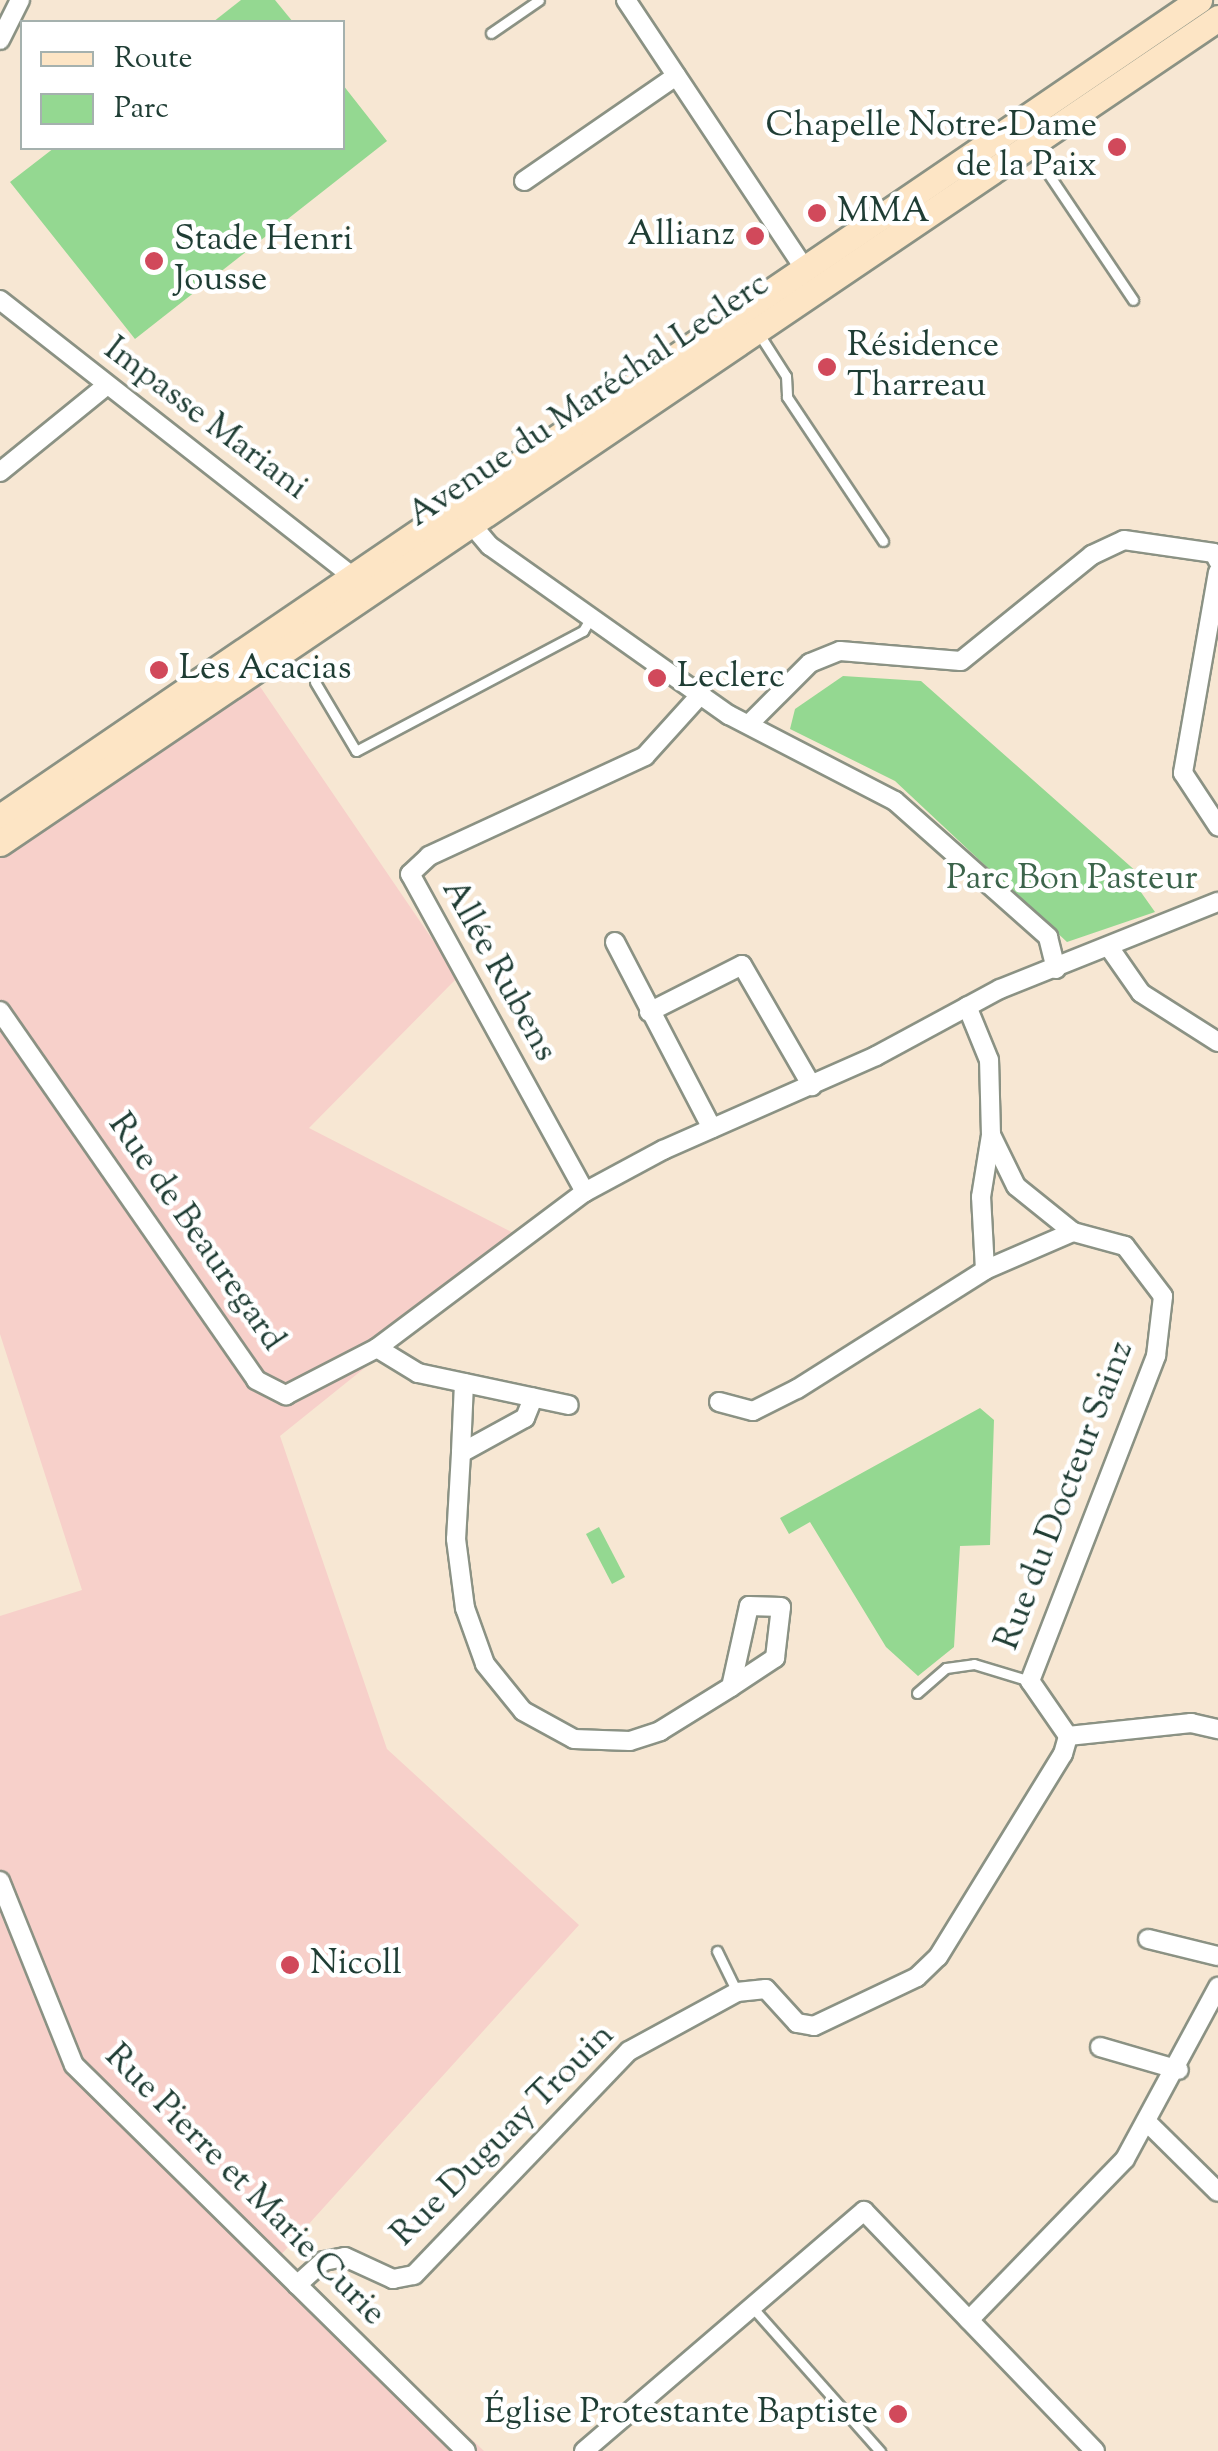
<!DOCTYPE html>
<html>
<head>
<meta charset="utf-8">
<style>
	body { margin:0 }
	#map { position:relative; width:1218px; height:2451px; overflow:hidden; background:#f7e7d3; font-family:"Sorts Mill Goudy",serif }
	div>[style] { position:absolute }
	.built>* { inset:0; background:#f7d0ca }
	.green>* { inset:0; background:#94d891 }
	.roads { filter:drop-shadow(2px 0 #8b9284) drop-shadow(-2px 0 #8b9284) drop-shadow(0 2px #8b9284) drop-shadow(0 -2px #8b9284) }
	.service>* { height:9px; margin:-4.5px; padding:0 4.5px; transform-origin:4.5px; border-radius:4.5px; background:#fff }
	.minor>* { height:18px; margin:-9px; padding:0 9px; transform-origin:9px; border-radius:9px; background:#fff }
	.secondary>* { height:25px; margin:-12.5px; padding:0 12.5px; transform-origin:12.5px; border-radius:12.5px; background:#fde5c5 }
	.dots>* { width:28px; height:28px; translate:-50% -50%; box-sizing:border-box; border:5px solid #fff; border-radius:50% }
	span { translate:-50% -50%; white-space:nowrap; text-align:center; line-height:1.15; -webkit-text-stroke:9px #fff; paint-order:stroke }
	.poi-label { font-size:35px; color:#1f3d34 }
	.right { translate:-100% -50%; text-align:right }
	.left { translate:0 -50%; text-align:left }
	.street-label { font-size:35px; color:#1f3d34 }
	.park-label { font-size:35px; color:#3c644b }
	.legend { position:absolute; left:20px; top:20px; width:325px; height:130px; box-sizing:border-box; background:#fff; border:2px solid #a5b1ae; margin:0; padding:12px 18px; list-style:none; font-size:30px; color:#1f3d34 }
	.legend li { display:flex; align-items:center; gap:20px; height:50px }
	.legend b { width:50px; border:2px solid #a5b1ae }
</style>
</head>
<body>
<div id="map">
	<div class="built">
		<div style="clip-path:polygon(233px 647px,458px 977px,309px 1128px,525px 1239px,280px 1436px,387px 1749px,579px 1925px,279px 2257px,484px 2451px,0 2451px,0 1616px,82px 1590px,0 1334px,0 819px)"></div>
	</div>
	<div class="green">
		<div style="clip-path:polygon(241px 0,275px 0,293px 22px,213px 22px)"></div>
		<div style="clip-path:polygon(343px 85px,387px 141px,135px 339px,10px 182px,54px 148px,342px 148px)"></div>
		<div style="clip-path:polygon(843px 676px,921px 681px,1147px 881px,1138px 888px,1155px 912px,1067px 942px,895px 781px,790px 729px,795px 709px)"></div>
		<div style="clip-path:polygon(980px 1408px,994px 1420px,990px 1545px,960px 1546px,954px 1647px,918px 1676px,886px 1647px,810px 1522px,789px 1534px,780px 1518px)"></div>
		<div style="clip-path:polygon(599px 1527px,625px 1577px,612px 1584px,586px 1534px)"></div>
	</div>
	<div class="roads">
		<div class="service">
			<div style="left:491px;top:33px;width:58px;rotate:-34.5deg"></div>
			<div style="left:1031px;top:148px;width:183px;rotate:56.1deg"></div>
			<div style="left:759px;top:334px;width:50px;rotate:57.3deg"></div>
			<div style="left:786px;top:376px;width:21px;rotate:87deg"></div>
			<div style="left:787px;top:397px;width:173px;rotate:56.3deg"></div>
			<div style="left:315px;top:682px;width:80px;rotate:59.3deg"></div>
			<div style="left:356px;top:751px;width:257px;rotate:-27.9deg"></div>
			<div style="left:583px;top:631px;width:16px;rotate:-60deg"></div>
			<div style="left:917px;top:1693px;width:38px;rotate:-41deg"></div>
			<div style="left:946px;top:1668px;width:28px;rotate:-8deg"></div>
			<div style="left:974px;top:1664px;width:59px;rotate:16.9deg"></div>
			<div style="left:717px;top:1951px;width:46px;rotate:64deg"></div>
			<div style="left:752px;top:2307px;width:193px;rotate:48.4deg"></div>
		</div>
		<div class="minor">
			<div style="left:626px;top:0;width:323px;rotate:56.4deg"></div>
			<div style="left:805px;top:269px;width:12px;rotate:110deg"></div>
			<div style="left:0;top:40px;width:45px;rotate:-63.4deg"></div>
			<div style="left:524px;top:181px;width:185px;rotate:-34.6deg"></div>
			<div style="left:0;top:300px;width:455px;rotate:38.1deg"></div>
			<div style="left:0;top:472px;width:136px;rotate:-39.1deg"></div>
			<div style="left:467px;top:519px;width:35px;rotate:50deg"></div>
			<div style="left:490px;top:546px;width:293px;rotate:35.3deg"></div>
			<div style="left:729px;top:715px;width:187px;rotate:27.4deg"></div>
			<div style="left:895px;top:801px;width:205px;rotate:41.6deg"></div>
			<div style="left:1048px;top:937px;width:33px;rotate:76deg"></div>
			<div style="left:1218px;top:572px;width:204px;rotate:99.9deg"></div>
			<div style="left:1183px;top:773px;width:64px;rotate:56.6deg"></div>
			<div style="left:750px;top:723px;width:85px;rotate:-45deg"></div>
			<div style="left:810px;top:663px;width:32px;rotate:-22deg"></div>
			<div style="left:840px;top:651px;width:121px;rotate:4.7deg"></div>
			<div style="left:961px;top:661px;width:169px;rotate:-39deg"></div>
			<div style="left:1092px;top:555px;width:35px;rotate:-25deg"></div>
			<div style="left:1124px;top:540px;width:91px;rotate:8.2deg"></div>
			<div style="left:1214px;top:553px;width:9px;rotate:63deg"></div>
			<div style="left:615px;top:942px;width:210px;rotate:62.5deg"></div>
			<div style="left:1111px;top:950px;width:52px;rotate:55.1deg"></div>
			<div style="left:1141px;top:993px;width:91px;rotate:32.5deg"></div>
			<div style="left:0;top:1011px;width:449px;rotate:55.2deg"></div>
			<div style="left:256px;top:1380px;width:34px;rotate:27deg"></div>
			<div style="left:286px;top:1395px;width:102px;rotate:-27.3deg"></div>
			<div style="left:377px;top:1348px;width:260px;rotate:-36.9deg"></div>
			<div style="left:585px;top:1192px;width:89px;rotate:-28.3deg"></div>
			<div style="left:663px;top:1150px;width:233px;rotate:-23.8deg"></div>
			<div style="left:876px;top:1056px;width:141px;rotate:-28.4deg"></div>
			<div style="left:1000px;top:989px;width:235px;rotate:-21.8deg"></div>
			<div style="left:649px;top:1012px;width:104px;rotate:-26.8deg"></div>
			<div style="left:742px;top:965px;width:140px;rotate:60deg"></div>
			<div style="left:585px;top:1192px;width:363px;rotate:-118.8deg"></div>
			<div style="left:410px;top:874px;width:26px;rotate:-43deg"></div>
			<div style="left:429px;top:856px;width:238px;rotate:-24.8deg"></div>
			<div style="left:645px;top:756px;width:84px;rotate:-47.9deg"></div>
			<div style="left:985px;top:1270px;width:73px;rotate:-93.1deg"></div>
			<div style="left:981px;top:1197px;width:63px;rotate:-80.8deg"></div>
			<div style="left:377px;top:1348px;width:48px;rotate:31.4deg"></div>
			<div style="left:418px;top:1373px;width:154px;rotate:12deg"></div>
			<div style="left:464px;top:1383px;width:70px;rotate:92.5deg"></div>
			<div style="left:461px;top:1453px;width:73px;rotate:-28.7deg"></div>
			<div style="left:525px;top:1418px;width:22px;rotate:-68deg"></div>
			<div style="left:719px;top:1402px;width:35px;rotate:15deg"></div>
			<div style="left:753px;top:1411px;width:49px;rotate:-26.6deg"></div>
			<div style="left:797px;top:1389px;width:222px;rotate:-32.3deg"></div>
			<div style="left:985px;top:1270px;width:96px;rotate:-23.4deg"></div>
			<div style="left:461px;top:1453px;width:86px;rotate:93.3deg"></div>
			<div style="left:456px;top:1539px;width:70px;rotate:82.6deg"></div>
			<div style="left:465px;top:1608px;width:59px;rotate:70.3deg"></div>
			<div style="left:485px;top:1664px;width:60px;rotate:51deg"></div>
			<div style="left:523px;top:1711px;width:58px;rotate:28.8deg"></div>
			<div style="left:574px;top:1739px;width:56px;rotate:2deg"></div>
			<div style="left:630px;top:1741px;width:32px;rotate:-18deg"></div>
			<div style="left:660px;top:1731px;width:84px;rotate:-31.8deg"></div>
			<div style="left:731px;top:1687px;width:53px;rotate:-33.4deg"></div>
			<div style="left:775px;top:1658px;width:51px;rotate:-83.3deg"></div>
			<div style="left:781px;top:1607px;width:32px;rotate:-178deg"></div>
			<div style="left:749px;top:1606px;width:83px;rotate:102.5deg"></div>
			<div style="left:1068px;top:1736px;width:124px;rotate:-6deg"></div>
			<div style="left:1191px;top:1723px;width:28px;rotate:13deg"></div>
			<div style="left:0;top:1881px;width:198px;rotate:68.1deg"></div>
			<div style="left:74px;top:2065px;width:550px;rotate:44.56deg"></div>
			<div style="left:1148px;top:1939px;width:72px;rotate:13.7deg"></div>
			<div style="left:1100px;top:2047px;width:82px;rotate:16.2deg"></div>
			<div style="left:1150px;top:2125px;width:95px;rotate:44.6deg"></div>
			<div style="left:297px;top:2285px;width:36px;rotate:-42deg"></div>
			<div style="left:324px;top:2261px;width:21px;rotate:-11deg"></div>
			<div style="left:345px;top:2257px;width:53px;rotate:24.6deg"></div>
			<div style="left:393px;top:2279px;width:21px;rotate:-11deg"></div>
			<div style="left:414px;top:2275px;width:310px;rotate:-46.2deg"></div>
			<div style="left:629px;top:2051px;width:123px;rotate:-28.6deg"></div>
			<div style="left:737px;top:1992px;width:29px;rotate:-6deg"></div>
			<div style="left:766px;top:1989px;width:46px;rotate:47.6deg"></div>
			<div style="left:797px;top:2023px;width:17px;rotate:10deg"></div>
			<div style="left:814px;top:2026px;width:114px;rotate:-25.4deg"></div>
			<div style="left:917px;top:1977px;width:29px;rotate:-44deg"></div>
			<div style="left:938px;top:1957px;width:238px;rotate:-58.4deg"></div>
			<div style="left:1063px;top:1754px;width:19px;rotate:-74deg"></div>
			<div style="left:1068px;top:1736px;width:67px;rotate:-124.6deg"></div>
			<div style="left:1030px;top:1681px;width:349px;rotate:-68.8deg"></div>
			<div style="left:1156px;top:1356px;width:60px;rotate:-83.3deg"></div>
			<div style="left:1163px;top:1296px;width:63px;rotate:-127.2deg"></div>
			<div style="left:1125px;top:1246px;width:54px;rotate:-164.9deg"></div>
			<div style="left:1073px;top:1232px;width:73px;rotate:-141.1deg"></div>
			<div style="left:1016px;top:1186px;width:57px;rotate:-116.1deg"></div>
			<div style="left:991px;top:1135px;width:75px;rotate:-91.5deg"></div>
			<div style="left:989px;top:1060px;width:58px;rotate:-112.2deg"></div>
			<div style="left:969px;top:2320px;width:224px;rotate:-45.9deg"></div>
			<div style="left:1125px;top:2159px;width:196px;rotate:-61.6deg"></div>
			<div style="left:584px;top:2451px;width:369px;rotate:-40.6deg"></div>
			<div style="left:864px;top:2211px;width:333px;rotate:46.1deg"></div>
		</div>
		<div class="secondary">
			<div style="left:0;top:817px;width:1451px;rotate:-34.27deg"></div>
			<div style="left:0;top:843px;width:1471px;rotate:-34.11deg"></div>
		</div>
	</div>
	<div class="dots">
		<div style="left:1117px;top:147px;background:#d1495b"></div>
		<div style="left:817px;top:213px;background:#d1495b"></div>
		<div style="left:755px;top:236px;background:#d1495b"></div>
		<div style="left:154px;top:261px;background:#d1495b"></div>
		<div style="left:827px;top:367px;background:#d1495b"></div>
		<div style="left:159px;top:670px;background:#d1495b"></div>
		<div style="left:657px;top:678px;background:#d1495b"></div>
		<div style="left:290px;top:1965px;background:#d1495b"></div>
		<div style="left:898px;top:2414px;background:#d1495b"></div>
	</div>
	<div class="poi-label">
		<span class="right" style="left:1097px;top:147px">Chapelle Notre-Dame<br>de la Paix</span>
		<span class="left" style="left:837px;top:213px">MMA</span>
		<span class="right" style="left:735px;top:236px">Allianz</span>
		<span class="left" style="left:174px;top:261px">Stade Henri<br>Jousse</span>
		<span class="left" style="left:847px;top:367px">Résidence<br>Tharreau</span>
		<span class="left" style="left:179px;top:670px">Les Acacias</span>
		<span class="left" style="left:677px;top:678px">Leclerc</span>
		<span class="left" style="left:310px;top:1965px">Nicoll</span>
		<span class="right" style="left:878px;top:2414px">Église Protestante Baptiste</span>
	</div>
	<div class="street-label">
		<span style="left:589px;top:401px;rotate:-34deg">Avenue du Maréchal Leclerc</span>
		<span style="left:205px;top:420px;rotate:37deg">Impasse Mariani</span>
		<span style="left:498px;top:971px;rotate:61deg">Allée Rubens</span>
		<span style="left:195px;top:1233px;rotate:55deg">Rue de Beauregard</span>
		<span style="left:1066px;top:1496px;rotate:-69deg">Rue du Docteur Sainz</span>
		<span style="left:504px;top:2136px;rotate:-45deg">Rue Duguay Trouin</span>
		<span style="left:244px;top:2186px;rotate:45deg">Rue Pierre et Marie Curie</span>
	</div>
	<div class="park-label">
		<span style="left:1072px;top:880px">Parc Bon Pasteur</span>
	</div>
	<ul class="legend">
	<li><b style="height:12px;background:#fde5c5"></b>Route</li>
	<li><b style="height:28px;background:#94d891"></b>Parc</li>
	</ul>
</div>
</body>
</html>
